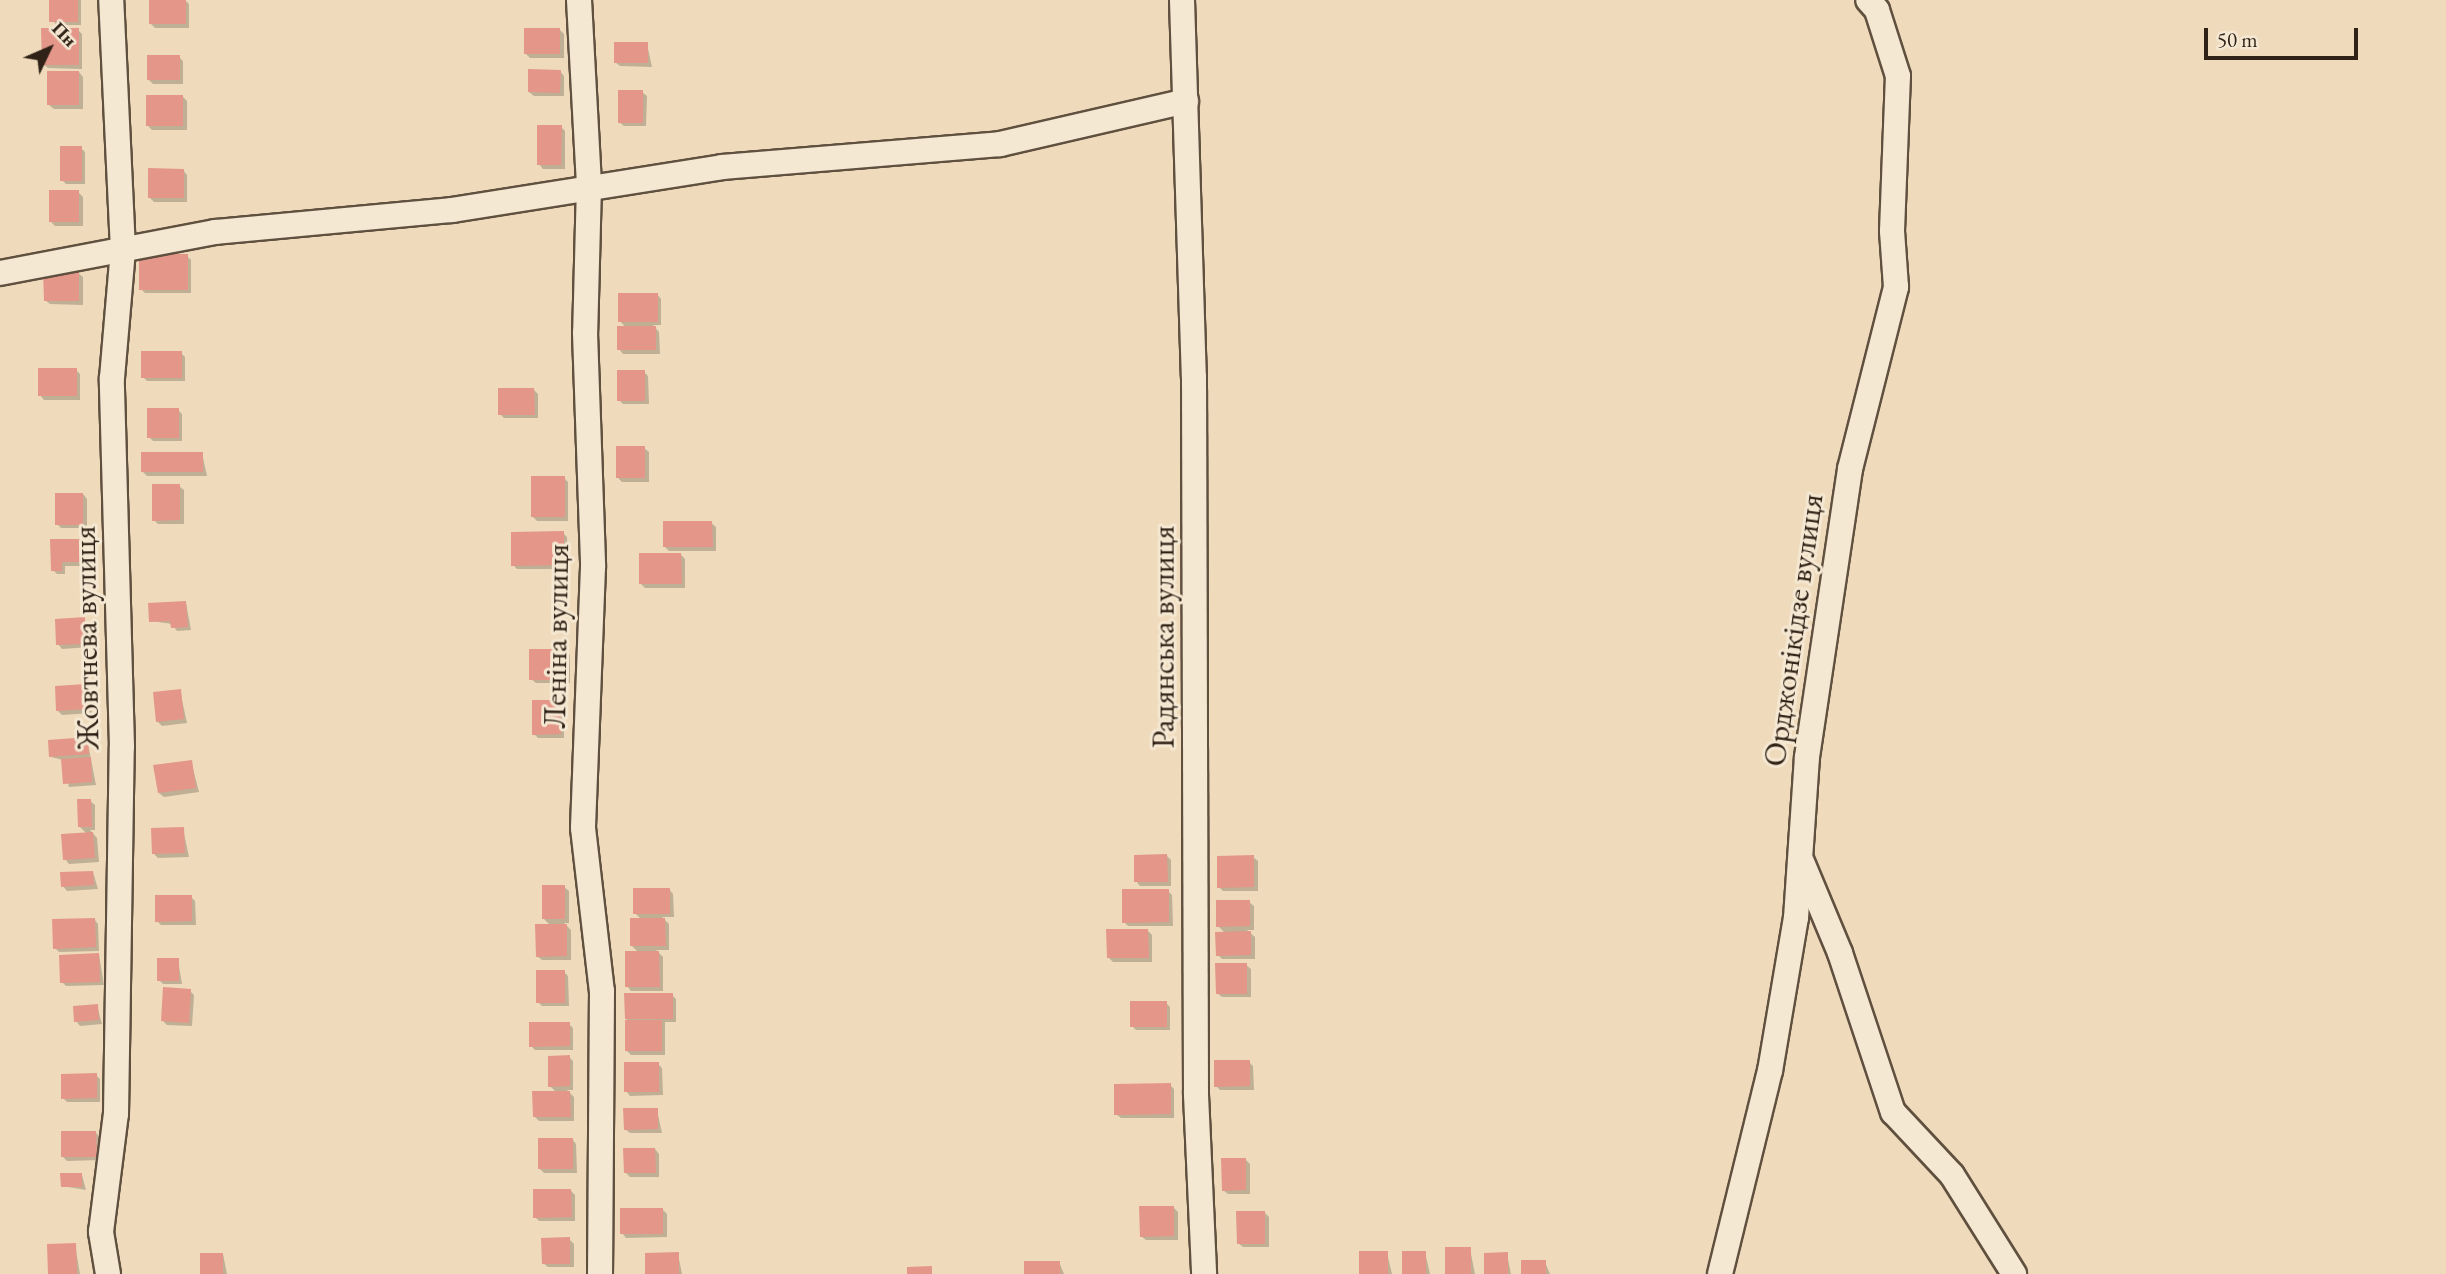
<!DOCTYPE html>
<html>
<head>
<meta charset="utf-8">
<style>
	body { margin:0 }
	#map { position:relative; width:2446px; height:1274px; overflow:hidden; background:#efdbbb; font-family:"EB Garamond",serif }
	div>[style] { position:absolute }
	.shadow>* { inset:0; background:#0003 }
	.building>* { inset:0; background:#e49689 }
	.roads { filter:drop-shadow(2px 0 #60503f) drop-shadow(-2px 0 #60503f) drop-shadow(0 2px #60503f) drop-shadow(0 -2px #60503f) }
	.minor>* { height:24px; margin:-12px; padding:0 12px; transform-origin:12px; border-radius:12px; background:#f5e8d3 }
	span { translate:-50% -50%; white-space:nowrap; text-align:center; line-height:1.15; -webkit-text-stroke:6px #f5e8d3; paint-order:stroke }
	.street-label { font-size:32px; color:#302216 }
	.north { position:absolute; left:14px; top:14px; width:70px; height:70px; -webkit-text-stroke:5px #f5e8d3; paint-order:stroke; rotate:46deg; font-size:19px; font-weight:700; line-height:28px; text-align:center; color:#302216 }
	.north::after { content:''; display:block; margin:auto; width:24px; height:32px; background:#302216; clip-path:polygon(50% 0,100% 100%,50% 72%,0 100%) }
	.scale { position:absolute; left:2204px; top:28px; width:154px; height:32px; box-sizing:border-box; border:4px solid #302216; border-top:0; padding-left:9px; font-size:21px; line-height:24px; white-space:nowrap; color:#302216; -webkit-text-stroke:5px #f5e8d3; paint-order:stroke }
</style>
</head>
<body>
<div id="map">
	<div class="shadow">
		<div style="clip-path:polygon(51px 0,81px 0,81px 25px,55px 25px)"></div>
		<div style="clip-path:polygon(151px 0,185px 0,189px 4px,189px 28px,155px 28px,151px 24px)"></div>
		<div style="clip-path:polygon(78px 30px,82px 34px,82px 69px,48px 68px,43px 64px)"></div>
		<div style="clip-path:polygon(560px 30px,564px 34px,564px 58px,530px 58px,526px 54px)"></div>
		<div style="clip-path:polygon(647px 44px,652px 67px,620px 66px,615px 62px)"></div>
		<div style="clip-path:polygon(179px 57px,183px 61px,183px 84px,153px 84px,149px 80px)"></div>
		<div style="clip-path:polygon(560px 71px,564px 76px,564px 96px,534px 96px,529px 92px)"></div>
		<div style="clip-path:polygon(79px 72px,83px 77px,83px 109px,54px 109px,49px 105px)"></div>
		<div style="clip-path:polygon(642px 92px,647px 96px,646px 126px,624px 126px,619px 122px)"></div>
		<div style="clip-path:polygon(183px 97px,187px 101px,187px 130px,152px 130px,148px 126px)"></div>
		<div style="clip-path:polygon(561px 127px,565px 131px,565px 169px,543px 169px,539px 164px)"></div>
		<div style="clip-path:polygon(81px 148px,85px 152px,85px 184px,66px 184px,62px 180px)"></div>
		<div style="clip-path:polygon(183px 170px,187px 175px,187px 202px,154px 202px,150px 198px)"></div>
		<div style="clip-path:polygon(78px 192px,83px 197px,83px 226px,55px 226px,51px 222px)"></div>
		<div style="clip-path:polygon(187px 256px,191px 260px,191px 293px,145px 293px,141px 289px)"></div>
		<div style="clip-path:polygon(78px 273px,83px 277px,83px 305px,50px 304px,45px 300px)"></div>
		<div style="clip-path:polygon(657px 294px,661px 299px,661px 325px,653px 325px,659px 332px,660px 354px,623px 354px,619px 349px,626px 328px,620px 321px)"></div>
		<div style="clip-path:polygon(181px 353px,185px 357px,185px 381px,147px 381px,143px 377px)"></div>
		<div style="clip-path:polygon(76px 370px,80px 374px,80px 400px,44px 400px,40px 395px)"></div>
		<div style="clip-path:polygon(644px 372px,648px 376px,649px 404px,623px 404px,619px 400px)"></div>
		<div style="clip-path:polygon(534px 390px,538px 394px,538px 418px,504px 418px,500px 414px)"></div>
		<div style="clip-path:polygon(178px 410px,182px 414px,182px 441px,153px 441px,149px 437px)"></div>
		<div style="clip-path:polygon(644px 448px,649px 452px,649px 482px,622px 482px,618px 478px)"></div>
		<div style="clip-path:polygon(202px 453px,207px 476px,147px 476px,143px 472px)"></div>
		<div style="clip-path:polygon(564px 478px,568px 482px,568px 521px,537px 521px,533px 517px)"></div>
		<div style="clip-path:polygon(179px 486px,184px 490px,184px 524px,158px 524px,154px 520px)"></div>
		<div style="clip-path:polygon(83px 494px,87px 499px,87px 528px,61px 528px,57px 524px)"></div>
		<div style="clip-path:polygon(711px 523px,716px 527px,716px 551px,669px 551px,665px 547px)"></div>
		<div style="clip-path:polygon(563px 533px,567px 537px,568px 569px,517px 569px,513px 565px)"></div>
		<div style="clip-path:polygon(85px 541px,90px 566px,65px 566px,65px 574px,57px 574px,53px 570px)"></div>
		<div style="clip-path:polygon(681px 555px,685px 559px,685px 588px,645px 588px,641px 584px)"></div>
		<div style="clip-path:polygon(186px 603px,191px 630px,177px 631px,172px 624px,151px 621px)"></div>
		<div style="clip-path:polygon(84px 619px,90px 647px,62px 649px,58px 644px)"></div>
		<div style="clip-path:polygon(566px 651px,570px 655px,570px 683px,536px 683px,531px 679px)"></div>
		<div style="clip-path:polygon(86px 686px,92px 713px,62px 715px,58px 711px)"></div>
		<div style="clip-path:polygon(180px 691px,187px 723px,162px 726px,157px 721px)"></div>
		<div style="clip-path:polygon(560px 702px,564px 706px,564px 738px,538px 738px,534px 734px)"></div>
		<div style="clip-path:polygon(87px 739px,96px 785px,69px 787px,63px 760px,51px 757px)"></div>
		<div style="clip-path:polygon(191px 761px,199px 792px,164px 797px,159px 793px)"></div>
		<div style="clip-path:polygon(90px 801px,95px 805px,95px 830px,90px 830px,97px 838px,99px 862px,69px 864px,65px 859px,87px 834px,79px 826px)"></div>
		<div style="clip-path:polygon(183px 829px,189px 857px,158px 858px,154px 854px)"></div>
		<div style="clip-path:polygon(1167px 856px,1171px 860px,1171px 886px,1140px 886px,1136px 881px)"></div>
		<div style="clip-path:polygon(1253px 857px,1258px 861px,1258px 891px,1223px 891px,1219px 887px)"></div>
		<div style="clip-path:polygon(93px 872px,98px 889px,67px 891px,63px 886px)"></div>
		<div style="clip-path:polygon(564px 887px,569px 891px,569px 923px,564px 923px,571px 930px,571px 960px,542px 960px,537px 956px,551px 926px,544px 919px)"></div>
		<div style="clip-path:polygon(669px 889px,673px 894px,674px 917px,662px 917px,669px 924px,669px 950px,656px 950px,663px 957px,663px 991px,631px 991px,627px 986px,639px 953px,632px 946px,642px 920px,635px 913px)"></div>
		<div style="clip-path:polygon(1168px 891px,1172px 895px,1173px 926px,1128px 926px,1124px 922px)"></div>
		<div style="clip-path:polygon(191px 897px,195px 901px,196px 925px,161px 925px,157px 921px)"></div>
		<div style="clip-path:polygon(1249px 902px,1254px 906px,1254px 930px,1247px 930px,1255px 937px,1255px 959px,1222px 959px,1218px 955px,1225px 933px,1218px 926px)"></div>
		<div style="clip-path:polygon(94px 919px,98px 924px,99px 951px,59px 952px,55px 948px)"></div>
		<div style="clip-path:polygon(1148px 931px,1152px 935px,1152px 962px,1113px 962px,1108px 957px)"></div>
		<div style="clip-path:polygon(99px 955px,104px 985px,66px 986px,62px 982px)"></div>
		<div style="clip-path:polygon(178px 960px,182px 984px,163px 984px,159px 980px)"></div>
		<div style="clip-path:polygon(1246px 965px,1251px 969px,1251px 997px,1222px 997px,1217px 993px)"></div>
		<div style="clip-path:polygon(564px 972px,568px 976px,569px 1006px,542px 1006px,538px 1002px)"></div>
		<div style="clip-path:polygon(190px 991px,194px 995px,192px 1026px,167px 1025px,162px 1020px)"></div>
		<div style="clip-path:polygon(626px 995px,672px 995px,676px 999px,676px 1022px,665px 1022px,665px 1055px,631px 1055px,627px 1051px)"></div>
		<div style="clip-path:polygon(1166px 1003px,1170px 1007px,1170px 1030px,1136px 1030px,1132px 1026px)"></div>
		<div style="clip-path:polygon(97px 1006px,102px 1024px,80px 1026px,76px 1021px)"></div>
		<div style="clip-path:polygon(569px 1024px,573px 1028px,573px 1050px,535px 1050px,531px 1046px)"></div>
		<div style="clip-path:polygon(569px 1057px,573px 1061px,573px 1090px,567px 1090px,574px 1097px,574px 1121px,539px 1121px,535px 1117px,557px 1093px,550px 1086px)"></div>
		<div style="clip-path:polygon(1249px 1062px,1253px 1066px,1254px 1090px,1220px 1090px,1216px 1086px)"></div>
		<div style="clip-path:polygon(658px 1064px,662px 1068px,663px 1095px,630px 1096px,626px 1091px)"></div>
		<div style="clip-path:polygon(96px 1075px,100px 1079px,100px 1102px,67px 1102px,63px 1098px)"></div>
		<div style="clip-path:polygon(1170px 1085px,1174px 1089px,1174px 1118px,1121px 1118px,1116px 1114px)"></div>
		<div style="clip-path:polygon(657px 1110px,662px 1133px,630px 1133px,625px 1129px)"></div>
		<div style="clip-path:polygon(96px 1133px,100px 1137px,100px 1160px,67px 1161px,63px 1157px)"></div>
		<div style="clip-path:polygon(572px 1139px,576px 1144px,577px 1173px,544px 1173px,540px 1169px)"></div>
		<div style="clip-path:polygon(655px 1149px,659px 1154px,659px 1177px,630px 1177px,626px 1173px)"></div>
		<div style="clip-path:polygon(1245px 1159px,1250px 1164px,1250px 1194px,1228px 1194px,1223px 1190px)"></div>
		<div style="clip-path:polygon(82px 1175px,86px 1190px,62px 1186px)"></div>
		<div style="clip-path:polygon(570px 1190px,575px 1195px,575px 1221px,539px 1221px,535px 1217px)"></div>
		<div style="clip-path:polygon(1173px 1207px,1178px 1212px,1178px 1240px,1146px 1240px,1141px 1236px)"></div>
		<div style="clip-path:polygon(662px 1209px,667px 1214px,667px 1237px,626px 1238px,622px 1233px)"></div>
		<div style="clip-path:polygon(1264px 1212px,1269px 1217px,1269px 1247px,1243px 1247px,1238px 1243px)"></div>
		<div style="clip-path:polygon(569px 1239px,574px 1244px,574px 1267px,548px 1267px,543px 1263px)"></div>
		<div style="clip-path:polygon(75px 1245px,80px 1274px,50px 1274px)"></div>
		<div style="clip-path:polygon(1470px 1249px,1475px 1274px,1447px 1274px)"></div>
		<div style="clip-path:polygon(1425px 1252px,1430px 1274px,1404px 1274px)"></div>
		<div style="clip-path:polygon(1387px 1253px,1392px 1274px,1361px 1274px)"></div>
		<div style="clip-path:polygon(223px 1254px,227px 1274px,201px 1274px)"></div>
		<div style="clip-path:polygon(678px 1254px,682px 1274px,647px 1274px)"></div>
		<div style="clip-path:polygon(1507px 1254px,1511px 1274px,1486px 1274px)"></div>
		<div style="clip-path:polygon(1059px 1262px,1064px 1274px,1026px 1274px)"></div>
		<div style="clip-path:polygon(1545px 1262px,1550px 1274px,1523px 1274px)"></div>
	</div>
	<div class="building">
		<div style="clip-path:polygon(49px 0,78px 0,78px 22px,49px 22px)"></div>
		<div style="clip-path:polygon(149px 0,186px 0,186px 24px,149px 24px)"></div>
		<div style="clip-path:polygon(41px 28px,79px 28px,79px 65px,42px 65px)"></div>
		<div style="clip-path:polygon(524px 28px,560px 28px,560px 54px,524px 54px)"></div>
		<div style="clip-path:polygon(614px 42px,648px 42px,648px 63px,614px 63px)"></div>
		<div style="clip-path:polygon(147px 55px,180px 55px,180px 80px,147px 80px)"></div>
		<div style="clip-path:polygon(528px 69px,561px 70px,560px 93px,528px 92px)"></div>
		<div style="clip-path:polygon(47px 71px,79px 71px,79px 105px,47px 105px)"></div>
		<div style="clip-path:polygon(618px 90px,643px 90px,643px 123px,618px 123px)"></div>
		<div style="clip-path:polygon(146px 95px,183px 95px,183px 126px,146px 126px)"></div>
		<div style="clip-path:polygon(537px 125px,562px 125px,561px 165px,537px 165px)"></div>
		<div style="clip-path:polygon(60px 146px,82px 146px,82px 181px,60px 181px)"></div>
		<div style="clip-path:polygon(148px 168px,184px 169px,184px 198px,148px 198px)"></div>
		<div style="clip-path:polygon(49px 190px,79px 190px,79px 222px,49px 222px)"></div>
		<div style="clip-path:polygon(139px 254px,188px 254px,188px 290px,139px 290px)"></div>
		<div style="clip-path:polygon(43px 271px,79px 271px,79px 301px,44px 301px)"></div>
		<div style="clip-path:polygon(618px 293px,658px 293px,658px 322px,618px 322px)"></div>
		<div style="clip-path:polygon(617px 326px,656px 326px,656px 350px,617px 350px)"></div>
		<div style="clip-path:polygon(141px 351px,182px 351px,182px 378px,141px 378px)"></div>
		<div style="clip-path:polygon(38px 368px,77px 368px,77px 396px,38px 396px)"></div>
		<div style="clip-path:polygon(617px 370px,645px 370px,645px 401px,617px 401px)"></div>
		<div style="clip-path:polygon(498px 388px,534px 388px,535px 415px,498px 415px)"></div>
		<div style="clip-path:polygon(147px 408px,179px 408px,179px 438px,147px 438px)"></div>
		<div style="clip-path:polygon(616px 446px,645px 446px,645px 478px,616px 478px)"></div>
		<div style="clip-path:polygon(141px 452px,203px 452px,203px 472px,141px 472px)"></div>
		<div style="clip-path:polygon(531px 476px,565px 476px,565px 517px,531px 517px)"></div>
		<div style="clip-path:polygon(152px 484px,180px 484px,180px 520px,152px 521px)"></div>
		<div style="clip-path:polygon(55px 493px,83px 493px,83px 525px,55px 525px)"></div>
		<div style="clip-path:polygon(663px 521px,712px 521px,713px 547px,663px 547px)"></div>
		<div style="clip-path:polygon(564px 531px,564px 565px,511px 566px,511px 532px)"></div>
		<div style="clip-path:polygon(50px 539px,86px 539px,86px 562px,62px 562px,62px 571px,51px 571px)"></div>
		<div style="clip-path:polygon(639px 553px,681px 553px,682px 584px,639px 584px)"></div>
		<div style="clip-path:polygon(186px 601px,188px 627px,171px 628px,170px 621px,149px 622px,148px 603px)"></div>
		<div style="clip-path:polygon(85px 617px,86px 644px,56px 645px,55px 619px)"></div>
		<div style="clip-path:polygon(529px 649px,567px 649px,567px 680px,529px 680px)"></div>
		<div style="clip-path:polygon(86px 684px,88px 709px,56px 711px,55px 686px)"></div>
		<div style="clip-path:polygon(181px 689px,184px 719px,156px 722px,153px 692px)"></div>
		<div style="clip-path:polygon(532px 700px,560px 700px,561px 734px,532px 735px)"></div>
		<div style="clip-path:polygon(88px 737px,89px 754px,49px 757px,48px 740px)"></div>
		<div style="clip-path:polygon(91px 757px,92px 782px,63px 784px,61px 759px)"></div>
		<div style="clip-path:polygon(192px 760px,196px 788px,158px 793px,153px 765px)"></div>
		<div style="clip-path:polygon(77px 799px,91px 799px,92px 827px,78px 827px)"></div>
		<div style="clip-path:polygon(184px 827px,185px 853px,152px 854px,151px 828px)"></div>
		<div style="clip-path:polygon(93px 832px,95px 858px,63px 860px,61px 834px)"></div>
		<div style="clip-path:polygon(1167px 854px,1168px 882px,1134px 882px,1134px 855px)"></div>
		<div style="clip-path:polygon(1254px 855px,1254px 887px,1217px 888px,1217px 856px)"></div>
		<div style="clip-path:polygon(93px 871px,94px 885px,61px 887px,60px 872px)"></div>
		<div style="clip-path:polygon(542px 885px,565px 885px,565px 919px,542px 919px)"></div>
		<div style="clip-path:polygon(633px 888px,670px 888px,670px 914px,633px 914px)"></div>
		<div style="clip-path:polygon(1122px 889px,1169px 889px,1169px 922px,1122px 923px)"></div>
		<div style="clip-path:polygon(155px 895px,192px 895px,192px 921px,155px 922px)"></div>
		<div style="clip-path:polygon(1216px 900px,1250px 900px,1250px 926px,1216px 927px)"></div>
		<div style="clip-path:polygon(95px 918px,96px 947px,53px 949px,52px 919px)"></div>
		<div style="clip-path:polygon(630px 918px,665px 918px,666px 946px,630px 946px)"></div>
		<div style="clip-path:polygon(535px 924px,567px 924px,567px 956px,536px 957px)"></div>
		<div style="clip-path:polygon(1106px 929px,1148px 929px,1149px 958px,1107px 958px)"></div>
		<div style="clip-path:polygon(1251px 931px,1251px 955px,1216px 956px,1215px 932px)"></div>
		<div style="clip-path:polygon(625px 951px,659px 951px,660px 987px,625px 987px)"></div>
		<div style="clip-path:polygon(99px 953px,100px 982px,60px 983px,59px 955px)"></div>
		<div style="clip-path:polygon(157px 958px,179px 958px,179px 981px,157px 981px)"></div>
		<div style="clip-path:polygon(1215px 963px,1247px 963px,1247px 994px,1216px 994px)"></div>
		<div style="clip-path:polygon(536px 970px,565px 970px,565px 1003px,536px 1003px)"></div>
		<div style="clip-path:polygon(163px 987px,191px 989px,189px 1023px,161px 1021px)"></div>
		<div style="clip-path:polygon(624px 993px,673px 993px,673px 1019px,625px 1019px)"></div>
		<div style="clip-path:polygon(1130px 1001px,1167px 1001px,1167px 1027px,1130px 1027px)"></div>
		<div style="clip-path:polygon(98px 1004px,99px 1020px,74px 1022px,73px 1006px)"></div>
		<div style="clip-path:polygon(625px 1020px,662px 1020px,662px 1051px,625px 1051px)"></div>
		<div style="clip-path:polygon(529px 1022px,570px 1022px,570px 1046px,529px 1047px)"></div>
		<div style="clip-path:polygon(570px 1055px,570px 1086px,548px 1087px,548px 1056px)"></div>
		<div style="clip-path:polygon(1214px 1060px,1250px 1060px,1250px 1086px,1214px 1087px)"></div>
		<div style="clip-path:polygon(624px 1062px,659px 1062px,659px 1092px,624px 1092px)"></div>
		<div style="clip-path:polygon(97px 1073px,97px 1098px,61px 1099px,61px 1074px)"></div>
		<div style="clip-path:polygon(1171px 1083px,1171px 1114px,1114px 1115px,1114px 1084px)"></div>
		<div style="clip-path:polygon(532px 1091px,570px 1091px,571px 1117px,533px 1117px)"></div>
		<div style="clip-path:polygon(623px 1108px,658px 1108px,658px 1129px,624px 1130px)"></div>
		<div style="clip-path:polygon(61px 1131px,96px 1131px,97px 1157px,61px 1157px)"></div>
		<div style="clip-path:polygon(538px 1138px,573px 1138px,573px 1169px,538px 1169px)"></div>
		<div style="clip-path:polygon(623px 1148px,655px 1148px,656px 1173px,624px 1173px)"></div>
		<div style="clip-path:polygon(1221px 1158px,1246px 1158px,1246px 1190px,1222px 1191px)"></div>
		<div style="clip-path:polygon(60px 1173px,82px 1173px,82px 1187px,61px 1187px)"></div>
		<div style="clip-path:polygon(533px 1189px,571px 1189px,572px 1217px,533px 1218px)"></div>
		<div style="clip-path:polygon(1139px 1206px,1174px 1206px,1174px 1236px,1140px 1237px)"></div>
		<div style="clip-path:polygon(620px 1208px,663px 1208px,663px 1234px,620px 1234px)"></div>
		<div style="clip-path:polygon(1236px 1211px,1265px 1211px,1265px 1244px,1237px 1244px)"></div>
		<div style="clip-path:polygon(570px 1237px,570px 1264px,542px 1264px,541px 1238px)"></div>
		<div style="clip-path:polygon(76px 1243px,77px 1274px,48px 1274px,47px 1244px)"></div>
		<div style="clip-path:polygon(1445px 1247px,1471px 1247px,1471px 1274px,1445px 1274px)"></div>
		<div style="clip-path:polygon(1359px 1251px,1388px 1251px,1388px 1274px,1359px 1274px)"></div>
		<div style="clip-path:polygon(1402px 1251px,1426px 1251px,1426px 1274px,1402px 1274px)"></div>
		<div style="clip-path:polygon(679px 1252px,679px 1274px,645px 1274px,645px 1253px)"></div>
		<div style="clip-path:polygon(1508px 1252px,1508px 1274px,1484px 1274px,1484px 1253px)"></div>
		<div style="clip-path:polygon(200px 1253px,223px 1253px,223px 1274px,200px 1274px)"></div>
		<div style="clip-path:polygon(1521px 1260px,1546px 1260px,1546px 1274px,1521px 1274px)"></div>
		<div style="clip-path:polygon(1024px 1261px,1060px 1261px,1060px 1274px,1024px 1274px)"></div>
		<div style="clip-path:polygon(932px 1266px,932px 1274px,907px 1274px,907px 1267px)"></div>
	</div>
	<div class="roads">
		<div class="minor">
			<div style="left:579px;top:0;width:185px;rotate:86.9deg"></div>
			<div style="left:589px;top:185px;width:148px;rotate:91.5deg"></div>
			<div style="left:585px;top:333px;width:234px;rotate:88deg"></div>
			<div style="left:593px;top:567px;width:261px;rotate:92.2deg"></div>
			<div style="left:583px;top:828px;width:164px;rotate:83.4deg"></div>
			<div style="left:602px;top:991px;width:283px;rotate:90.4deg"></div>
			<div style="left:1182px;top:0;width:377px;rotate:88.2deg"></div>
			<div style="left:1194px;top:377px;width:718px;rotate:89.84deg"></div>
			<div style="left:1196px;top:1095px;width:179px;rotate:87.4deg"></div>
			<div style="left:0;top:273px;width:219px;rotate:-10.8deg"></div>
			<div style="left:215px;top:232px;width:238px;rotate:-5.3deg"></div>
			<div style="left:452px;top:210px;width:273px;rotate:-9deg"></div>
			<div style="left:722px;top:167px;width:279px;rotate:-4.7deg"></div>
			<div style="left:1000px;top:144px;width:191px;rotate:-13deg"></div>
			<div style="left:1802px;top:862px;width:99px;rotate:67.3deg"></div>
			<div style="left:1840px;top:953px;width:168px;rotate:71.6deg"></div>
			<div style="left:1893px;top:1112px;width:86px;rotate:46.9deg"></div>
			<div style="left:1952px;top:1175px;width:117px;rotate:57.9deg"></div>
			<div style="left:108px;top:1274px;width:43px;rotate:-99.5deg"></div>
			<div style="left:101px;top:1232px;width:119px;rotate:-82.8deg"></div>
			<div style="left:116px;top:1114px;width:367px;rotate:-89.1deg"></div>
			<div style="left:122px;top:747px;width:369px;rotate:-91.6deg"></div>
			<div style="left:112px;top:378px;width:128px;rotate:-85.1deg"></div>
			<div style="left:123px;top:250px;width:250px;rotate:-92.7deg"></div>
			<div style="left:1720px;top:1274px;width:209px;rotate:-76.2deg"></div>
			<div style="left:1770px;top:1071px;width:155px;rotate:-80.4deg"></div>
			<div style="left:1796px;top:918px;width:161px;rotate:-86.1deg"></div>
			<div style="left:1807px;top:757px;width:291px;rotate:-81.5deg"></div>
			<div style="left:1850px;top:469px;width:188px;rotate:-75.8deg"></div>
			<div style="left:1896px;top:287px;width:56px;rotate:-94.1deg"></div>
			<div style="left:1892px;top:231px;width:155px;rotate:-87.8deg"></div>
			<div style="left:1898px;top:76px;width:69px;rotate:-107.7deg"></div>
			<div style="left:1877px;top:10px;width:13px;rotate:-132deg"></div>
		</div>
	</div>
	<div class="street-label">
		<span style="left:1793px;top:630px;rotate:-82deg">Орджонікідзе вулиця</span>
		<span style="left:556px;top:636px;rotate:-89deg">Леніна вулиця</span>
		<span style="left:1163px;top:637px;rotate:-90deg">Радянська вулиця</span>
		<span style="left:86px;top:638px;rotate:-91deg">Жовтнева вулиця</span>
	</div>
	<div class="north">Пн</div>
	<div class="scale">50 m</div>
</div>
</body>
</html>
